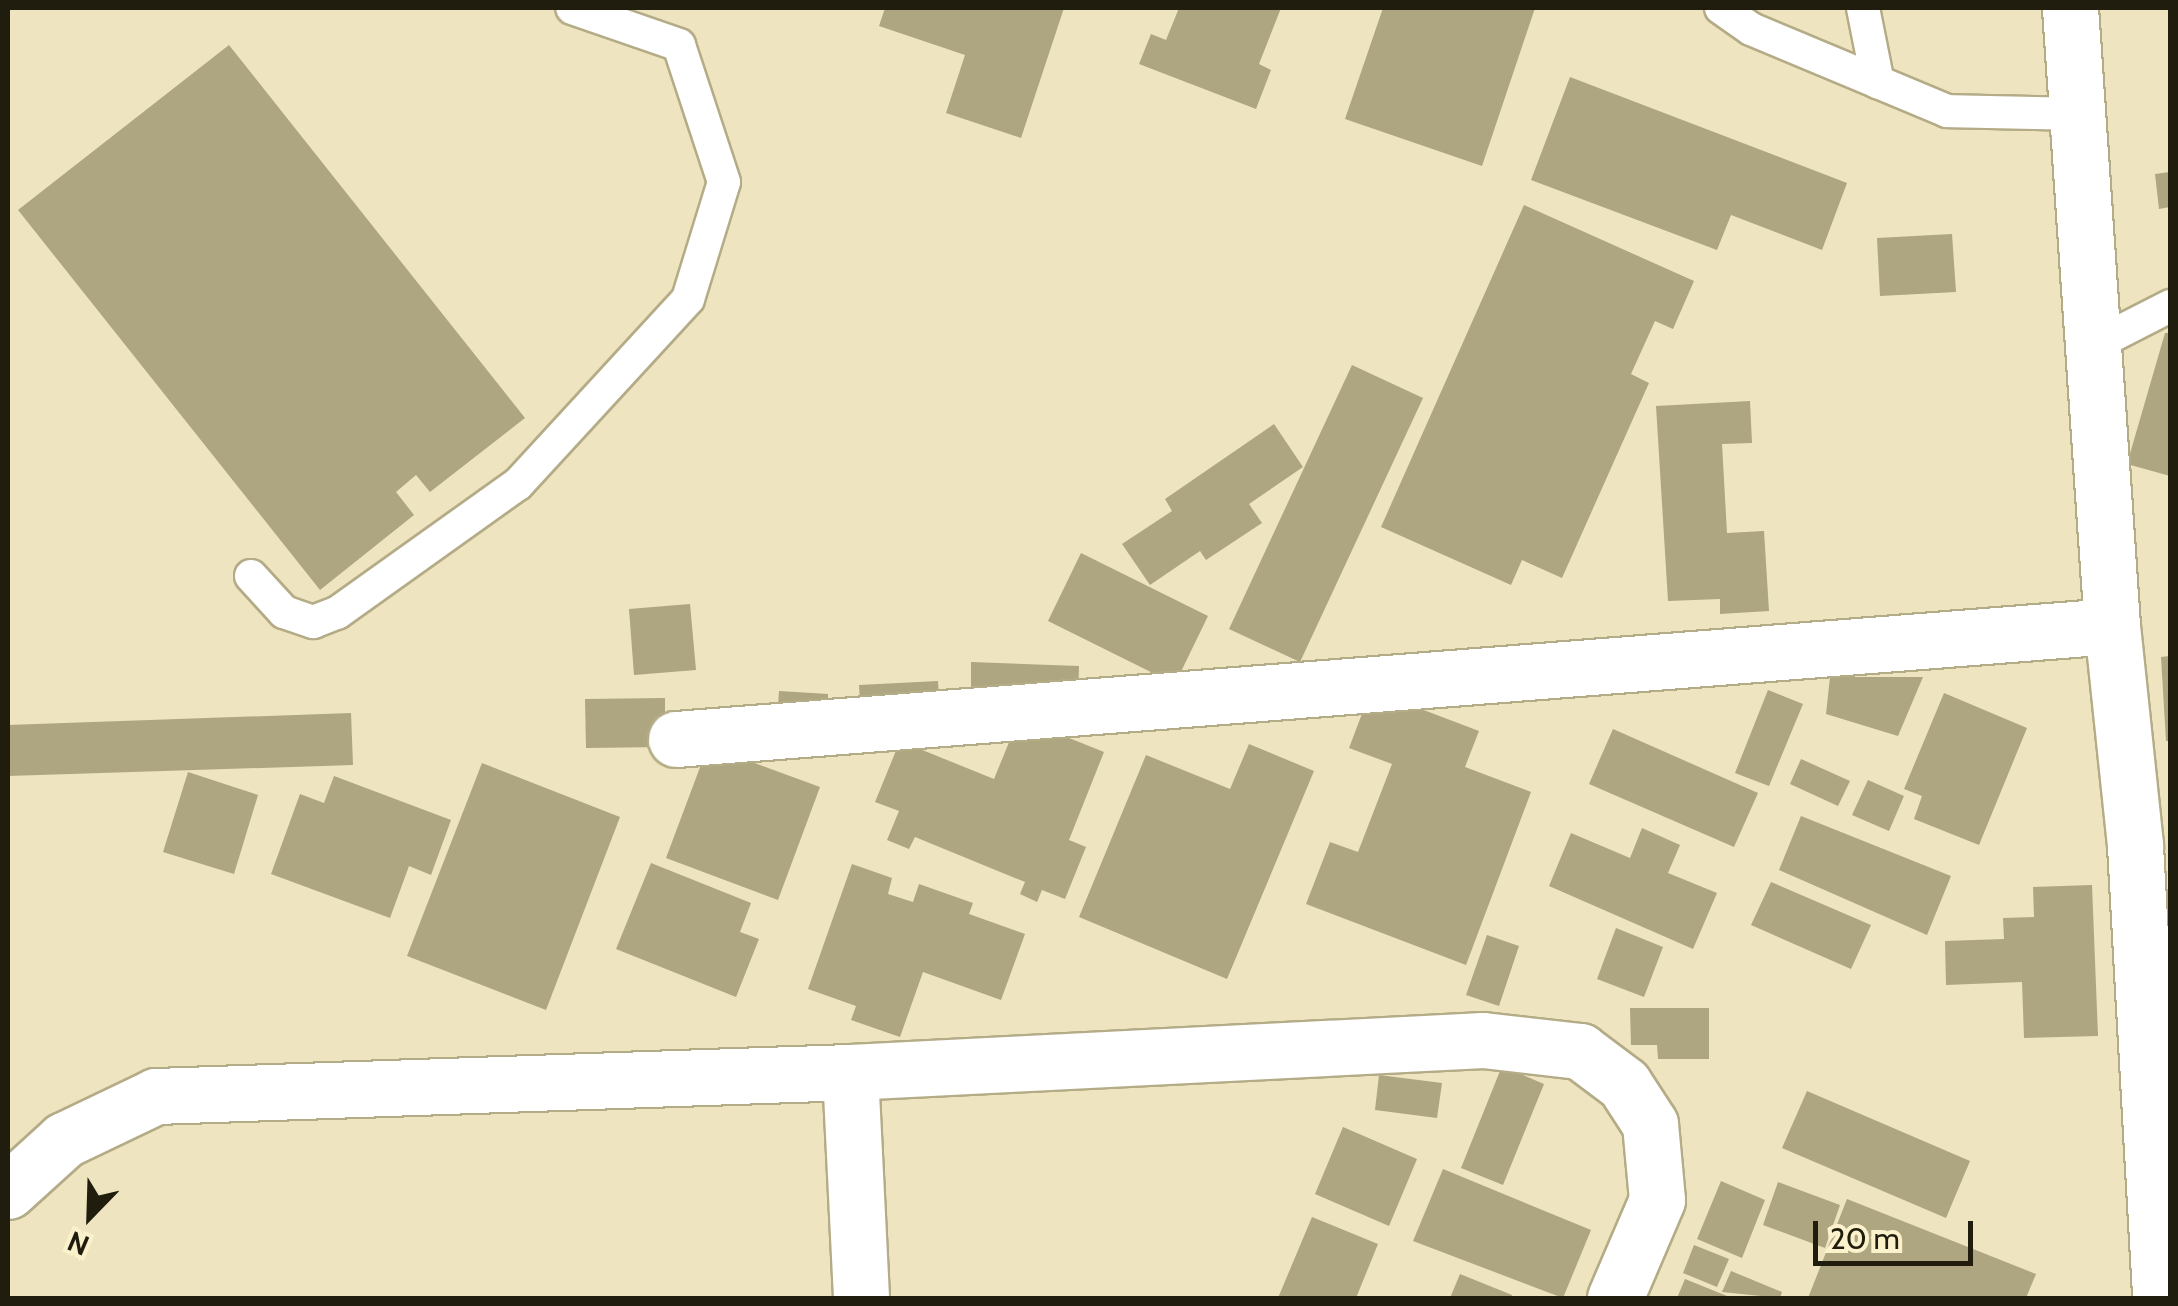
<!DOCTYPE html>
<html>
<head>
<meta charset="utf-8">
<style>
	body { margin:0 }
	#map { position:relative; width:2178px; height:1306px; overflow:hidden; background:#eee4bf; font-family:Cabin,sans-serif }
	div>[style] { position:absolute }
	.building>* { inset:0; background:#aea581 }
	.roads { filter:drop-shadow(2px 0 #b4ab87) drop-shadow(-2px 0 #b4ab87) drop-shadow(0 2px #b4ab87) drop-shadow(0 -2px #b4ab87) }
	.lane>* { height:32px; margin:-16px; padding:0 16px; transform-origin:16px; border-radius:16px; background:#fff }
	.street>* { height:55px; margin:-27.5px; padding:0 27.5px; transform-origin:27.5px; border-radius:27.5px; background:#fff }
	span { translate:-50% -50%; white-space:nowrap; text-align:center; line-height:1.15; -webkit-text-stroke:9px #fbf2cc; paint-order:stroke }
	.frame { position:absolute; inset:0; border:10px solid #201d0f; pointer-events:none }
	.north { position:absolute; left:40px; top:1166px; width:100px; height:100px; -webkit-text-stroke:8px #fbf2cc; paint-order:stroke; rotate:203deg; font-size:28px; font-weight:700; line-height:40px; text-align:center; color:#201d0f }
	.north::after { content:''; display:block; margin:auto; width:35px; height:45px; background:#201d0f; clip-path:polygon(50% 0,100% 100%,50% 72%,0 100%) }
	.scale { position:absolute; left:1813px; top:1221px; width:160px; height:45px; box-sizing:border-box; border:5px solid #201d0f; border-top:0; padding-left:12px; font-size:30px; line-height:35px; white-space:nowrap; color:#201d0f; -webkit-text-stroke:8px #fbf2cc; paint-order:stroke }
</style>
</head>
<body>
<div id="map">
	<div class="building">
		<div style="clip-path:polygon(885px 8px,1064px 8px,1021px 138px,946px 113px,965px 55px,879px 26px)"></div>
		<div style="clip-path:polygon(1179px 8px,1281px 8px,1259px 64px,1271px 70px,1256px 109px,1139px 64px,1151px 34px,1166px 40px)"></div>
		<div style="clip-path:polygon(1383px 8px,1535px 8px,1482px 166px,1345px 119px)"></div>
		<div style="clip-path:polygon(229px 45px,525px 418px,430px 492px,416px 475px,396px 492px,414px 515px,320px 590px,18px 210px)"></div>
		<div style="clip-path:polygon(1570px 77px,1847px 183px,1822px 250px,1731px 215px,1717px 250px,1531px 180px)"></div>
		<div style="clip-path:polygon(2170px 172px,2170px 207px,2159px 209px,2155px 174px)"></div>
		<div style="clip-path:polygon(1524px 205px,1694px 281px,1673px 329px,1655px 321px,1631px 374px,1649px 383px,1562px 578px,1522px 560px,1511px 585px,1381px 527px)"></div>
		<div style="clip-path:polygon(1952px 234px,1956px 292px,1880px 296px,1877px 238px)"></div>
		<div style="clip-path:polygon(2165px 333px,2170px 333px,2170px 476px,2127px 464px)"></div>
		<div style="clip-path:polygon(1352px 365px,1423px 398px,1300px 662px,1229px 629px)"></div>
		<div style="clip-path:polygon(1750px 401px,1752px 443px,1722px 444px,1727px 533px,1764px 531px,1769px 611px,1720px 614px,1720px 599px,1668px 601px,1656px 406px)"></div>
		<div style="clip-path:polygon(1274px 424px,1303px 467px,1249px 504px,1262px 523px,1206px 560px,1200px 551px,1150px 585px,1122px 544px,1172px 511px,1165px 499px)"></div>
		<div style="clip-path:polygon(1081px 553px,1208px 616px,1175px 684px,1048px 621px)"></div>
		<div style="clip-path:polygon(690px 604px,696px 670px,634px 675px,629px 609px)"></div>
		<div style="clip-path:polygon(2170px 656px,2170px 741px,2166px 741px,2161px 657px)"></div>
		<div style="clip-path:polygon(971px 662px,1079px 666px,1078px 700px,971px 696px)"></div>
		<div style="clip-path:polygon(1830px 677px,1923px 677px,1898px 736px,1826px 714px)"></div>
		<div style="clip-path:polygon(938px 681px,940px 714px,861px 719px,859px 685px)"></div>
		<div style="clip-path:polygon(1371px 690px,1479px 731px,1465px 767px,1531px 792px,1466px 965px,1306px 904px,1330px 842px,1358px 852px,1392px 764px,1349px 748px)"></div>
		<div style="clip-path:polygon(1768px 690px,1803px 704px,1769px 786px,1735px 773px)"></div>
		<div style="clip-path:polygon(779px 691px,828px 694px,827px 726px,777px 723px)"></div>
		<div style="clip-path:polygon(1944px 693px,2027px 728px,1979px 845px,1914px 819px,1922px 796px,1904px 789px)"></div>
		<div style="clip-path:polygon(665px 698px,665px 747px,586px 748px,585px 699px)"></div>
		<div style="clip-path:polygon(351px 713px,353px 765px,8px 776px,8px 725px)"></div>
		<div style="clip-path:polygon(1019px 718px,1104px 752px,1069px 840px,1086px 847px,1065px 899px,1042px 890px,1037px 902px,1020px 894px,1025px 882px,915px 837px,909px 849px,887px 840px,899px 811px,875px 802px,900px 741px,994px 779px)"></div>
		<div style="clip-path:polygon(1613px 729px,1758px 793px,1734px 847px,1589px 784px)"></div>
		<div style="clip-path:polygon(1249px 744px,1314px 771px,1227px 979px,1079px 917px,1146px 755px,1230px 789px)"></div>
		<div style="clip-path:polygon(708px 746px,820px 787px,778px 900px,666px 858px)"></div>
		<div style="clip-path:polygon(1801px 759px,1850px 781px,1838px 806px,1790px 784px)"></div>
		<div style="clip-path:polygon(482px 763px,620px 817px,546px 1010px,407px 956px)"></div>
		<div style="clip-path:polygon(188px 772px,258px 795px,234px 874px,163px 852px)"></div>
		<div style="clip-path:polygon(334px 776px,451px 820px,431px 875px,409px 866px,390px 918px,271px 874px,300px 794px,324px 803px)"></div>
		<div style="clip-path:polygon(1868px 780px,1904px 796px,1889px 831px,1852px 815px)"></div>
		<div style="clip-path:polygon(1801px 816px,1951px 876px,1927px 935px,1779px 870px)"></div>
		<div style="clip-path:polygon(1642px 828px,1680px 845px,1668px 873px,1717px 893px,1693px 949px,1549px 886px,1571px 833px,1630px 858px)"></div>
		<div style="clip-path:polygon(651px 863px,751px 903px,740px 932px,759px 939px,736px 997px,616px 949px)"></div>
		<div style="clip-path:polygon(852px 864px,892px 878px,888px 894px,913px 902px,919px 884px,973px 903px,969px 914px,1025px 934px,1001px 1000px,923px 972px,900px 1037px,851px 1020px,856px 1006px,808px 989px)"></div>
		<div style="clip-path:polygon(1771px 882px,1871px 925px,1851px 969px,1751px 925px)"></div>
		<div style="clip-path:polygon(2092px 885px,2098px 1036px,2024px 1038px,2022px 982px,1946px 985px,1945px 941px,2004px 939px,2003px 918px,2034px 917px,2033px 887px)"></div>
		<div style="clip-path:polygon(1616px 928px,1663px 947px,1644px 997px,1597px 979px)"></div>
		<div style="clip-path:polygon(1487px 935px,1519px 946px,1499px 1006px,1466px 995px)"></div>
		<div style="clip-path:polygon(1630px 1008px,1709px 1008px,1709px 1059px,1658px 1059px,1657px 1045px,1631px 1045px)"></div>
		<div style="clip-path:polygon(1502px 1066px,1544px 1084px,1503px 1185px,1461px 1168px)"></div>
		<div style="clip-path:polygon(1379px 1075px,1442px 1083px,1437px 1118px,1375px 1110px)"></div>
		<div style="clip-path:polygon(1807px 1091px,1970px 1161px,1946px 1218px,1782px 1148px)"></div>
		<div style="clip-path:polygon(1343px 1127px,1417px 1159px,1389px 1226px,1315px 1194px)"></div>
		<div style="clip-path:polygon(1443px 1169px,1591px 1230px,1563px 1298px,1413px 1241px)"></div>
		<div style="clip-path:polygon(1721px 1181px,1765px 1200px,1742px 1258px,1697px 1239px)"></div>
		<div style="clip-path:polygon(1778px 1182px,1840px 1205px,1825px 1248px,1763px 1225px)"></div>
		<div style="clip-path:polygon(1847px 1199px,2036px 1274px,2026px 1298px,1808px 1298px)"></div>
		<div style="clip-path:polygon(1312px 1217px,1378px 1244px,1356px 1298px,1278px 1298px)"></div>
		<div style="clip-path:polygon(1694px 1245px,1729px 1259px,1717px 1287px,1683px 1273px)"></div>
		<div style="clip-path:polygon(1731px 1271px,1782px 1292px,1780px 1298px,1722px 1292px)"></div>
		<div style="clip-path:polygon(1460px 1274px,1512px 1295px,1511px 1298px,1450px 1298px)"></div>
		<div style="clip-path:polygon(1685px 1279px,1732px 1298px,1677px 1298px)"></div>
	</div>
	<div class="roads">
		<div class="lane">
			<div style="left:1721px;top:8px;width:37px;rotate:35deg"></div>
			<div style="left:1751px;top:29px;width:212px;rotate:22.7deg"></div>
			<div style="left:1947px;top:111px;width:129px;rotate:1.3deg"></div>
			<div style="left:1863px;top:8px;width:76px;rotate:78.7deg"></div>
			<div style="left:2092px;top:346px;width:88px;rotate:-27.1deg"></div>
			<div style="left:251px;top:576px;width:49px;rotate:47.5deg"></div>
			<div style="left:284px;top:612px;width:31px;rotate:19deg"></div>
			<div style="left:313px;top:622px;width:26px;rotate:-21deg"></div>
			<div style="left:337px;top:613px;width:222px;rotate:-35.5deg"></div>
			<div style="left:518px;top:484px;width:251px;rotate:-47.4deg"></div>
			<div style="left:688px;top:299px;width:122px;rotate:-72.9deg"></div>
			<div style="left:724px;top:182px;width:144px;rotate:-108.2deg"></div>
			<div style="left:679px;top:45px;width:113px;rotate:-160.9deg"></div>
		</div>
		<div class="street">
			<div style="left:2070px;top:8px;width:619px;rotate:86.11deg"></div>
			<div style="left:2112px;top:626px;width:221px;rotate:84deg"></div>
			<div style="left:2135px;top:846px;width:453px;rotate:86.8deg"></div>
			<div style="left:676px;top:739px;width:1440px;rotate:-4.5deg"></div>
			<div style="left:850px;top:1072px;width:226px;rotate:87.2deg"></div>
			<div style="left:8px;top:1191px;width:76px;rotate:-42.3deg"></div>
			<div style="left:64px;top:1140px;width:102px;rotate:-25.6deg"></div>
			<div style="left:156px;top:1096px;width:694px;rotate:-1.98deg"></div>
			<div style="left:850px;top:1072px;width:634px;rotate:-2.89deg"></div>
			<div style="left:1483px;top:1040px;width:98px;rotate:6.5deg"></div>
			<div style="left:1580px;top:1051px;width:55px;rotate:36.9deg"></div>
			<div style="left:1624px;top:1084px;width:48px;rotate:57deg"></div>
			<div style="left:1650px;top:1124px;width:76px;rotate:84.7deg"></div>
			<div style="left:1657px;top:1200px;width:107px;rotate:113.2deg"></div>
		</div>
	</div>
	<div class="frame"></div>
	<div class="north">N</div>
	<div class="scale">20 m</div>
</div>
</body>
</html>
